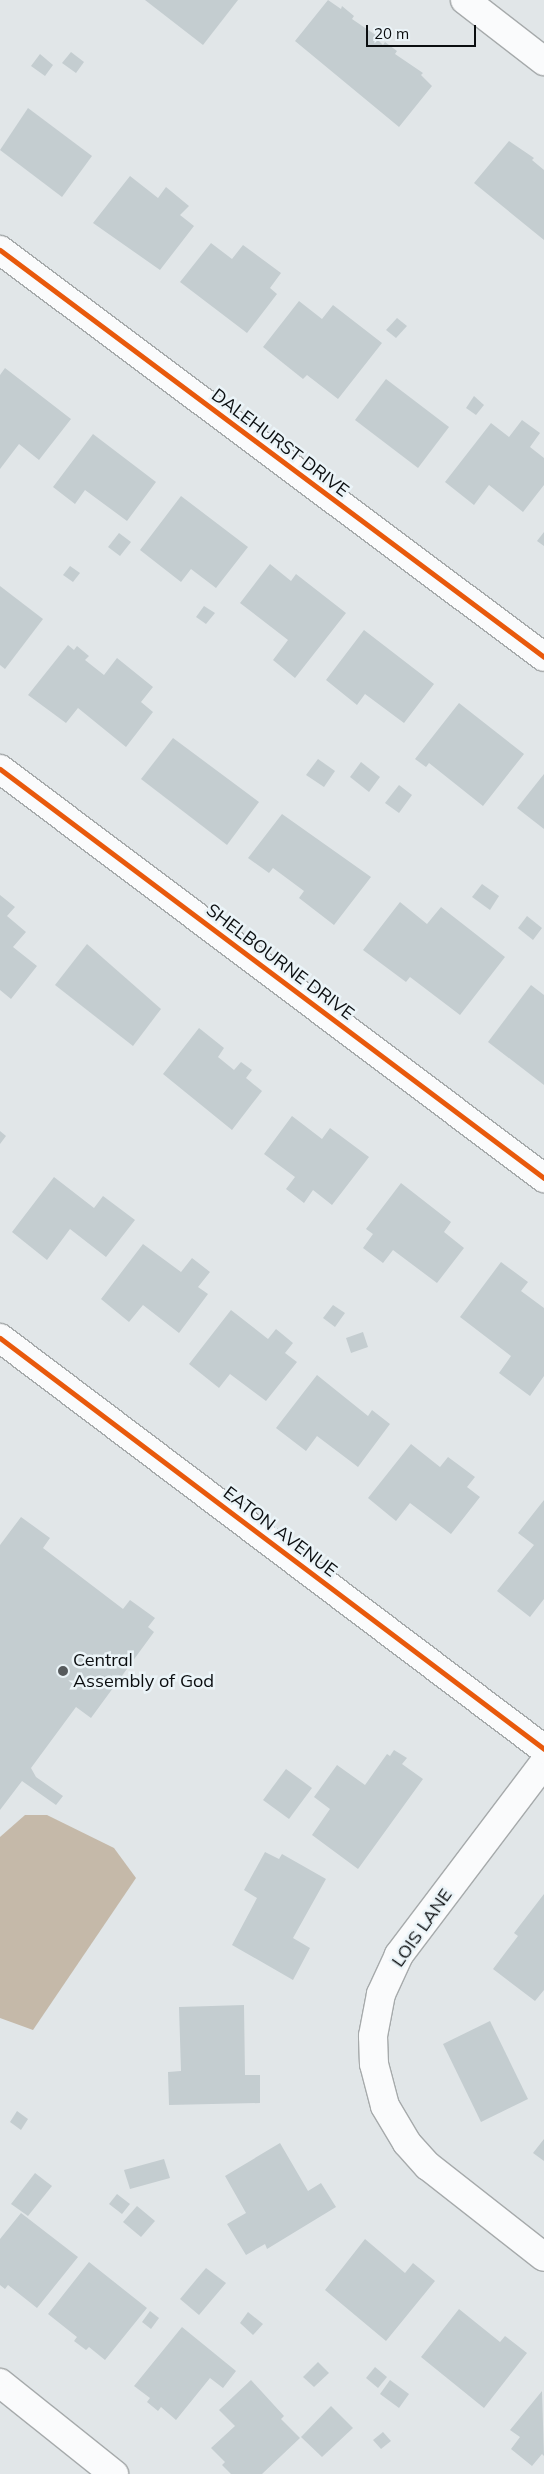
<!DOCTYPE html>
<html>
<head>
<meta charset="utf-8">
<style>
	body { margin:0 }
	#map { position:relative; width:544px; height:2474px; overflow:hidden; background:#e1e6e8; font-family:Mulish,sans-serif }
	div>[style] { position:absolute }
	.water>* { inset:0; background:#c5b9a9 }
	.building>* { inset:0; background:#c4cdd0 }
	.roads { filter:drop-shadow(1px 0 #a6aaab) drop-shadow(-1px 0 #a6aaab) drop-shadow(0 1px #a6aaab) drop-shadow(0 -1px #a6aaab) }
	.minor>* { height:28px; margin:-14px; padding:0 14px; transform-origin:14px; border-radius:14px; background:#fafbfc }
	.tertiary>* { height:28px; margin:-14px; padding:0 14px; transform-origin:14px; border-radius:14px; background:#fafbfc }
	.cycleway>* { height:5px; margin:-2.5px; padding:0 2.5px; transform-origin:2.5px; border-radius:2.5px; background:#e8590c }
	.dots>* { width:14px; height:14px; translate:-50% -50%; box-sizing:border-box; border:2px solid #ebf4f8; border-radius:50% }
	span { translate:-50% -50%; white-space:nowrap; text-align:center; line-height:1.15; -webkit-text-stroke:5px #ebf4f8; paint-order:stroke }
	.street-label { font-size:18px; color:#0b0e10 }
	.poi-label { font-size:18px; color:#0b0e10 }
	.left { translate:0 -50%; text-align:left }
	.scale { position:absolute; left:366px; top:25px; width:110px; height:22px; box-sizing:border-box; border:2px solid #0b0e10; border-top:0; padding-left:6px; font-size:15px; line-height:18px; white-space:nowrap; color:#0b0e10; -webkit-text-stroke:4px #ebf4f8; paint-order:stroke }
</style>
</head>
<body>
<div id="map">
	<div class="water">
		<div style="clip-path:polygon(25px 1815px,47px 1815px,114px 1848px,136px 1878px,33px 2030px,0 2018px,0 1837px)"></div>
	</div>
	<div class="building">
		<div style="clip-path:polygon(145px 0,238px 0,203px 45px)"></div>
		<div style="clip-path:polygon(328px 0,341px 9px,342px 6px,354px 16px,352px 19px,380px 38px,378px 40px,383px 45px,385px 42px,397px 51px,395px 54px,423px 73px,421px 75px,432px 86px,399px 127px,295px 41px)"></div>
		<div style="clip-path:polygon(71px 52px,84px 62px,76px 73px,62px 63px)"></div>
		<div style="clip-path:polygon(40px 54px,53px 65px,45px 76px,31px 66px)"></div>
		<div style="clip-path:polygon(28px 108px,92px 156px,62px 197px,0 150px)"></div>
		<div style="clip-path:polygon(509px 141px,534px 158px,532px 160px,544px 170px,544px 240px,474px 183px)"></div>
		<div style="clip-path:polygon(130px 176px,158px 198px,166px 187px,189px 206px,180px 215px,194px 226px,160px 270px,93px 223px)"></div>
		<div style="clip-path:polygon(211px 243px,232px 259px,243px 245px,281px 273px,270px 288px,277px 294px,247px 333px,180px 282px)"></div>
		<div style="clip-path:polygon(299px 301px,322px 319px,333px 305px,382px 343px,338px 399px,307px 375px,303px 379px,263px 347px)"></div>
		<div style="clip-path:polygon(397px 318px,407px 326px,396px 338px,386px 330px)"></div>
		<div style="clip-path:polygon(5px 368px,71px 419px,39px 460px,19px 444px,0 469px,0 375px)"></div>
		<div style="clip-path:polygon(386px 379px,449px 427px,418px 468px,355px 420px)"></div>
		<div style="clip-path:polygon(474px 396px,484px 405px,476px 415px,466px 408px)"></div>
		<div style="clip-path:polygon(522px 420px,540px 433px,530px 447px,544px 458px,544px 485px,523px 512px,489px 485px,474px 505px,445px 482px,491px 423px,509px 437px)"></div>
		<div style="clip-path:polygon(93px 434px,156px 482px,127px 521px,85px 490px,75px 504px,53px 487px)"></div>
		<div style="clip-path:polygon(181px 496px,248px 547px,216px 588px,191px 569px,181px 582px,140px 550px)"></div>
		<div style="clip-path:polygon(544px 532px,544px 546px,537px 541px)"></div>
		<div style="clip-path:polygon(119px 533px,131px 542px,120px 556px,108px 547px)"></div>
		<div style="clip-path:polygon(270px 564px,291px 581px,296px 574px,346px 613px,295px 678px,273px 660px,288px 640px,240px 603px)"></div>
		<div style="clip-path:polygon(70px 566px,80px 573px,73px 582px,63px 575px)"></div>
		<div style="clip-path:polygon(0 586px,43px 619px,5px 669px,0 665px)"></div>
		<div style="clip-path:polygon(204px 606px,215px 613px,206px 624px,196px 617px)"></div>
		<div style="clip-path:polygon(364px 630px,434px 684px,404px 723px,365px 694px,357px 705px,326px 680px)"></div>
		<div style="clip-path:polygon(68px 645px,74px 650px,77px 646px,89px 656px,85px 660px,104px 675px,117px 658px,153px 687px,141px 702px,153px 712px,126px 747px,78px 708px,66px 723px,28px 695px)"></div>
		<div style="clip-path:polygon(459px 703px,524px 754px,483px 806px,429px 763px,426px 767px,415px 759px)"></div>
		<div style="clip-path:polygon(173px 738px,259px 802px,227px 845px,141px 779px)"></div>
		<div style="clip-path:polygon(318px 759px,335px 771px,324px 787px,306px 775px)"></div>
		<div style="clip-path:polygon(361px 762px,380px 777px,369px 792px,350px 777px)"></div>
		<div style="clip-path:polygon(544px 774px,544px 829px,517px 808px)"></div>
		<div style="clip-path:polygon(399px 785px,412px 795px,399px 813px,385px 803px)"></div>
		<div style="clip-path:polygon(282px 814px,371px 877px,334px 925px,299px 898px,304px 891px,273px 868px,269px 873px,248px 858px)"></div>
		<div style="clip-path:polygon(482px 884px,499px 896px,490px 910px,472px 897px)"></div>
		<div style="clip-path:polygon(0 895px,15px 907px,7px 916px,26px 932px,13px 947px,37px 966px,11px 999px,0 990px)"></div>
		<div style="clip-path:polygon(400px 902px,427px 924px,441px 907px,505px 957px,460px 1015px,410px 977px,406px 982px,363px 950px)"></div>
		<div style="clip-path:polygon(527px 916px,542px 928px,533px 940px,518px 928px)"></div>
		<div style="clip-path:polygon(87px 944px,161px 1009px,133px 1046px,55px 985px)"></div>
		<div style="clip-path:polygon(531px 985px,544px 995px,544px 1085px,488px 1042px)"></div>
		<div style="clip-path:polygon(199px 1028px,224px 1048px,218px 1057px,234px 1070px,241px 1062px,252px 1070px,246px 1078px,262px 1091px,232px 1130px,163px 1074px)"></div>
		<div style="clip-path:polygon(292px 1116px,322px 1139px,330px 1128px,369px 1157px,332px 1205px,313px 1190px,304px 1203px,286px 1189px,295px 1177px,264px 1154px)"></div>
		<div style="clip-path:polygon(0 1131px,6px 1136px,0 1144px)"></div>
		<div style="clip-path:polygon(54px 1177px,94px 1208px,103px 1196px,135px 1220px,106px 1257px,70px 1229px,47px 1260px,12px 1232px)"></div>
		<div style="clip-path:polygon(401px 1183px,451px 1222px,444px 1232px,464px 1248px,437px 1283px,393px 1250px,383px 1263px,363px 1248px,373px 1234px,366px 1229px)"></div>
		<div style="clip-path:polygon(143px 1244px,181px 1272px,192px 1258px,210px 1272px,198px 1287px,208px 1294px,179px 1333px,143px 1305px,129px 1322px,101px 1299px)"></div>
		<div style="clip-path:polygon(501px 1262px,528px 1282px,521px 1291px,544px 1308px,544px 1376px,530px 1396px,499px 1373px,511px 1356px,460px 1317px)"></div>
		<div style="clip-path:polygon(333px 1305px,345px 1313px,335px 1327px,323px 1318px)"></div>
		<div style="clip-path:polygon(231px 1310px,268px 1339px,276px 1329px,293px 1343px,285px 1353px,297px 1362px,266px 1401px,230px 1374px,219px 1388px,189px 1364px)"></div>
		<div style="clip-path:polygon(363px 1332px,368px 1347px,351px 1353px,346px 1338px)"></div>
		<div style="clip-path:polygon(317px 1375px,368px 1416px,372px 1410px,390px 1424px,358px 1467px,317px 1436px,306px 1451px,276px 1428px)"></div>
		<div style="clip-path:polygon(411px 1444px,440px 1467px,448px 1457px,475px 1477px,467px 1487px,480px 1497px,451px 1534px,410px 1503px,396px 1521px,368px 1498px)"></div>
		<div style="clip-path:polygon(544px 1500px,544px 1599px,530px 1617px,497px 1591px,534px 1545px,518px 1533px)"></div>
		<div style="clip-path:polygon(21px 1517px,50px 1538px,43px 1548px,123px 1609px,130px 1600px,155px 1618px,148px 1627px,154px 1632px,91px 1718px,76px 1707px,31px 1768px,36px 1777px,63px 1796px,56px 1805px,22px 1781px,0 1810px,0 1545px)"></div>
		<div style="clip-path:polygon(394px 1750px,407px 1758px,402px 1764px,423px 1779px,358px 1869px,312px 1835px,330px 1809px,314px 1797px,337px 1765px,365px 1785px,387px 1754px,390px 1756px)"></div>
		<div style="clip-path:polygon(286px 1769px,312px 1788px,289px 1819px,263px 1800px)"></div>
		<div style="clip-path:polygon(265px 1852px,279px 1859px,282px 1854px,326px 1879px,293px 1938px,310px 1948px,293px 1980px,232px 1945px,257px 1898px,244px 1890px)"></div>
		<div style="clip-path:polygon(544px 1894px,544px 1990px,535px 2001px,493px 1969px,518px 1936px,514px 1933px)"></div>
		<div style="clip-path:polygon(244px 2005px,245px 2075px,260px 2075px,260px 2103px,169px 2105px,168px 2072px,181px 2071px,179px 2007px)"></div>
		<div style="clip-path:polygon(490px 2021px,528px 2099px,481px 2122px,443px 2044px)"></div>
		<div style="clip-path:polygon(17px 2111px,28px 2119px,21px 2130px,10px 2122px)"></div>
		<div style="clip-path:polygon(544px 2139px,544px 2161px,533px 2153px)"></div>
		<div style="clip-path:polygon(280px 2143px,308px 2191px,321px 2183px,336px 2207px,267px 2249px,265px 2244px,246px 2255px,227px 2224px,246px 2213px,225px 2176px)"></div>
		<div style="clip-path:polygon(164px 2159px,170px 2178px,130px 2189px,124px 2170px)"></div>
		<div style="clip-path:polygon(35px 2173px,52px 2186px,28px 2216px,11px 2204px)"></div>
		<div style="clip-path:polygon(117px 2194px,130px 2204px,122px 2214px,109px 2204px)"></div>
		<div style="clip-path:polygon(137px 2206px,155px 2221px,141px 2237px,123px 2222px)"></div>
		<div style="clip-path:polygon(21px 2213px,78px 2257px,37px 2308px,8px 2285px,5px 2289px,0 2285px,0 2239px)"></div>
		<div style="clip-path:polygon(365px 2239px,405px 2273px,413px 2263px,435px 2281px,386px 2341px,325px 2290px)"></div>
		<div style="clip-path:polygon(89px 2262px,147px 2308px,105px 2360px,89px 2347px,86px 2350px,74px 2341px,77px 2337px,48px 2314px)"></div>
		<div style="clip-path:polygon(206px 2268px,226px 2283px,199px 2315px,180px 2299px)"></div>
		<div style="clip-path:polygon(459px 2309px,500px 2342px,505px 2336px,527px 2353px,484px 2408px,421px 2357px)"></div>
		<div style="clip-path:polygon(150px 2311px,159px 2318px,151px 2329px,142px 2322px)"></div>
		<div style="clip-path:polygon(248px 2312px,263px 2324px,253px 2335px,240px 2323px)"></div>
		<div style="clip-path:polygon(182px 2327px,236px 2371px,223px 2388px,210px 2378px,176px 2420px,161px 2407px,158px 2411px,147px 2402px,150px 2398px,134px 2386px)"></div>
		<div style="clip-path:polygon(318px 2362px,329px 2373px,314px 2387px,303px 2377px)"></div>
		<div style="clip-path:polygon(375px 2367px,387px 2377px,378px 2388px,366px 2378px)"></div>
		<div style="clip-path:polygon(251px 2380px,284px 2416px,281px 2419px,300px 2438px,262px 2474px,231px 2474px,222px 2465px,225px 2462px,211px 2448px,235px 2426px,219px 2410px)"></div>
		<div style="clip-path:polygon(390px 2380px,409px 2394px,399px 2408px,380px 2394px)"></div>
		<div style="clip-path:polygon(542px 2391px,544px 2456px,542px 2454px,532px 2466px,511px 2449px,520px 2437px,510px 2430px)"></div>
		<div style="clip-path:polygon(331px 2406px,353px 2428px,322px 2457px,301px 2437px)"></div>
		<div style="clip-path:polygon(383px 2432px,391px 2441px,381px 2449px,373px 2440px)"></div>
	</div>
	<div class="roads">
		<div class="minor">
			<div style="left:465px;top:0;width:100px;rotate:37.7deg"></div>
			<div style="left:0;top:250px;width:679px;rotate:36.8deg"></div>
			<div style="left:0;top:769px;width:681px;rotate:36.94deg"></div>
			<div style="left:544px;top:1763px;width:241px;rotate:127.1deg"></div>
			<div style="left:399px;top:1955px;width:43px;rotate:114.8deg"></div>
			<div style="left:381px;top:1994px;width:43px;rotate:100.8deg"></div>
			<div style="left:373px;top:2036px;width:28px;rotate:88deg"></div>
			<div style="left:374px;top:2064px;width:43px;rotate:75.3deg"></div>
			<div style="left:385px;top:2106px;width:43px;rotate:59.3deg"></div>
			<div style="left:407px;top:2143px;width:31px;rotate:48deg"></div>
			<div style="left:428px;top:2166px;width:147px;rotate:38.1deg"></div>
			<div style="left:0;top:2383px;width:146px;rotate:38.6deg"></div>
		</div>
		<div class="tertiary">
			<div style="left:0;top:1338px;width:682px;rotate:37.07deg"></div>
		</div>
	</div>
	<div class="cycleway">
		<div style="left:0;top:250px;width:679px;rotate:36.8deg"></div>
		<div style="left:0;top:769px;width:681px;rotate:36.94deg"></div>
		<div style="left:0;top:1338px;width:682px;rotate:37.07deg"></div>
	</div>
	<div class="dots">
		<div style="left:63px;top:1671px;background:#565a5c"></div>
	</div>
	<div class="street-label">
		<span style="left:280px;top:443px;rotate:37deg">DALEHURST DRIVE</span>
		<span style="left:280px;top:962px;rotate:37deg">SHELBOURNE DRIVE</span>
		<span style="left:280px;top:1532px;rotate:37deg">EATON AVENUE</span>
		<span style="left:422px;top:1928px;rotate:-55deg">LOIS LANE</span>
	</div>
	<div class="poi-label">
		<span class="left" style="left:73px;top:1671px">Central<br>Assembly of God</span>
	</div>
	<div class="scale">20 m</div>
</div>
</body>
</html>
